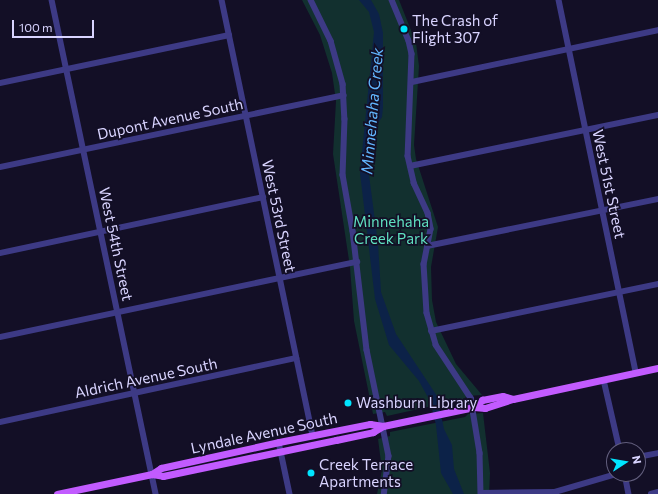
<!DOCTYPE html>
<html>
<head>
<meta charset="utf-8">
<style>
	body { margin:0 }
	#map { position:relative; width:658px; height:494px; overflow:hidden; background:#130f26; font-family:Commissioner,sans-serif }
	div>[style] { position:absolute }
	.green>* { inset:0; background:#12302f }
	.water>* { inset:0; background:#0c2248 }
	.minor>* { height:5.5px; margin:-2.75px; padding:0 2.75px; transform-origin:2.75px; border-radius:2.75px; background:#3d3a85 }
	.major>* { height:7px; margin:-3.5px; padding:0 3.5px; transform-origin:3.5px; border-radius:3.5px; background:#c25bff }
	.dots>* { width:11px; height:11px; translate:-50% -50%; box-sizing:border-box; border:2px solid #130f26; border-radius:50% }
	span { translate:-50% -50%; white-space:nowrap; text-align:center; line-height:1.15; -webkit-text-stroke:3.5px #130f26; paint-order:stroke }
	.poi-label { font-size:15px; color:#d9d4ff }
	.left { translate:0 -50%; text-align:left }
	.street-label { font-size:15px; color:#d9d4ff }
	.park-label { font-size:15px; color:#5fe0c0 }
	.water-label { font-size:16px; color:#62b6ff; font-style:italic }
	.north { position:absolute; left:606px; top:442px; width:40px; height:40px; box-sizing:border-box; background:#130f26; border:1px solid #625e7d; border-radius:50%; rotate:78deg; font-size:11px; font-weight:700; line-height:16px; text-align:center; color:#d9d4ff }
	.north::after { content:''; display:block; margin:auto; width:14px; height:18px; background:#00e5ff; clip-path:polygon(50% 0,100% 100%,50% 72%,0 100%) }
	.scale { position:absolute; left:12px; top:20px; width:82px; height:18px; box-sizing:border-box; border:2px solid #d9d4ff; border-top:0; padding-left:5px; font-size:12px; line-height:14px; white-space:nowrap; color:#d9d4ff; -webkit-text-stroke:3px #130f26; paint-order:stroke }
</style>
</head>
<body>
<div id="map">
	<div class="green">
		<div style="clip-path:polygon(302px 0,399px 0,401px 5px,416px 43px,419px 66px,414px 145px,416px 159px,438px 227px,431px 267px,432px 300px,436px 322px,456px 364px,482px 395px,467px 396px,464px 399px,387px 416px,385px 412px,373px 414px,354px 321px,350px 267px,333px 154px,336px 101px,332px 73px,320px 35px)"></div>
		<div style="clip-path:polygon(483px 413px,490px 473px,489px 494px,377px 494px,382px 470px,378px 439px,390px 436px,390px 432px,465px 417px,468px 414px)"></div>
	</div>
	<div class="water">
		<div style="clip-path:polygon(359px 0,371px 0,379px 14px,383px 33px,383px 107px,382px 117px,373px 131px,369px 175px,378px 244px,381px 292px,396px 334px,437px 396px,444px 429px,452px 445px,454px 469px,464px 494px,453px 494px,441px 473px,436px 425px,430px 401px,419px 381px,389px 345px,375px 299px,360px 173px,374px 32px,369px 12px)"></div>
	</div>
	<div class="minor">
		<div style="left:52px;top:0;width:505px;rotate:78.11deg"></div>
		<div style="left:222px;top:0;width:445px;rotate:78.2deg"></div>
		<div style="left:311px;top:0;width:46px;rotate:64deg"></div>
		<div style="left:331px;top:41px;width:45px;rotate:74.4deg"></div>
		<div style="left:343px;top:84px;width:35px;rotate:87deg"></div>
		<div style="left:345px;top:119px;width:56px;rotate:92deg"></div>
		<div style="left:343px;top:175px;width:57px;rotate:79.9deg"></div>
		<div style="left:353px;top:231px;width:120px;rotate:83.3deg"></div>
		<div style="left:367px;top:350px;width:108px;rotate:78.3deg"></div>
		<div style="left:389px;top:456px;width:38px;rotate:97deg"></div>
		<div style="left:392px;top:0;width:44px;rotate:67.5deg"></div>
		<div style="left:409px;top:41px;width:13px;rotate:77deg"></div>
		<div style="left:412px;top:54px;width:102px;rotate:92.2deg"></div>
		<div style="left:408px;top:156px;width:28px;rotate:77deg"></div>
		<div style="left:414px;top:183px;width:33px;rotate:65deg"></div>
		<div style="left:428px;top:213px;width:16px;rotate:79deg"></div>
		<div style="left:431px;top:229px;width:36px;rotate:101deg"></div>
		<div style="left:424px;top:264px;width:49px;rotate:86.5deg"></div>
		<div style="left:427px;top:313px;width:33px;rotate:74deg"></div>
		<div style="left:436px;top:345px;width:64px;rotate:56.6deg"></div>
		<div style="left:471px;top:398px;width:56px;rotate:80.7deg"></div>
		<div style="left:480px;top:453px;width:41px;rotate:88.6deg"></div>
		<div style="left:559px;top:0;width:381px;rotate:78.3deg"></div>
		<div style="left:412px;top:82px;width:251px;rotate:-11.9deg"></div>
		<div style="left:0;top:83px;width:234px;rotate:-11.8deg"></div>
		<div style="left:410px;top:166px;width:253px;rotate:-11.6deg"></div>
		<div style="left:0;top:167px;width:351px;rotate:-11.8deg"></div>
		<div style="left:427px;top:246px;width:236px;rotate:-11.5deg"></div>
		<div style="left:0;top:253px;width:269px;rotate:-12deg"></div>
		<div style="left:431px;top:331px;width:232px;rotate:-11.7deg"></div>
		<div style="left:0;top:337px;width:365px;rotate:-11.9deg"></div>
		<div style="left:604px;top:380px;width:72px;rotate:77.1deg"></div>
		<div style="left:0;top:422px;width:303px;rotate:-12.2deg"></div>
		<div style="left:279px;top:442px;width:53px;rotate:78.1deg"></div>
		<div style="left:638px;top:457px;width:20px;rotate:-11deg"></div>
		<div style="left:625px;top:474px;width:20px;rotate:79deg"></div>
		<div style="left:481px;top:493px;width:74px;rotate:-0.8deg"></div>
		<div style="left:555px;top:492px;width:64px;rotate:-16.4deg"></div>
		<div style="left:651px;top:494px;width:7px;rotate:-16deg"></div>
	</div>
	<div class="major">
		<div style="left:474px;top:407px;width:11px;rotate:-41deg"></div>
		<div style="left:482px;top:400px;width:21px;rotate:-11deg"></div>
		<div style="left:503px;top:396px;width:10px;rotate:17deg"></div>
		<div style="left:152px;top:474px;width:11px;rotate:-34deg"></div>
		<div style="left:161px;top:468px;width:121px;rotate:-12.4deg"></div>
		<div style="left:279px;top:442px;width:93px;rotate:-11.2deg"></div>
		<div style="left:370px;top:424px;width:13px;rotate:9deg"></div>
		<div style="left:383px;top:426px;width:93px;rotate:-11.8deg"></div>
		<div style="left:474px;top:407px;width:11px;rotate:5deg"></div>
		<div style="left:485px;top:408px;width:29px;rotate:-18deg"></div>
		<div style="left:513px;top:399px;width:148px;rotate:-12.1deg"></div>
		<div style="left:57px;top:494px;width:97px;rotate:-11.9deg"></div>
		<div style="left:152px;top:474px;width:11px;rotate:10deg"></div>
		<div style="left:163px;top:476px;width:177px;rotate:-11.8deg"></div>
		<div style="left:336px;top:440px;width:38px;rotate:-12deg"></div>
		<div style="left:373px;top:432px;width:12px;rotate:-31deg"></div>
	</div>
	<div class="dots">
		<div style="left:404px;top:29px;background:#00e5ff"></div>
		<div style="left:348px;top:403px;background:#00e5ff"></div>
		<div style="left:311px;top:473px;background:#00e5ff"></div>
	</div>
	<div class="poi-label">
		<span class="left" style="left:412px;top:29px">The Crash of<br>Flight 307</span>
		<span class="left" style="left:356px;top:403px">Washburn Library</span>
		<span class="left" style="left:319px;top:473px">Creek Terrace<br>Apartments</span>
	</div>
	<div class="street-label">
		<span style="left:170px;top:119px;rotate:-12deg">Dupont Avenue South</span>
		<span style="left:609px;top:184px;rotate:78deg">West 51st Street</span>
		<span style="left:279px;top:216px;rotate:78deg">West 53rd Street</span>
		<span style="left:116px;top:244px;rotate:78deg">West 54th Street</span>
		<span style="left:146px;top:378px;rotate:-12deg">Aldrich Avenue South</span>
		<span style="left:264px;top:433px;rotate:-12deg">Lyndale Avenue South</span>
	</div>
	<div class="park-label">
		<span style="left:391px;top:230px">Minnehaha<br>Creek Park</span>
	</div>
	<div class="water-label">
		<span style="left:372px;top:111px;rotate:-85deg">Minnehaha Creek</span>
	</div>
	<div class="north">N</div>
	<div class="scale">100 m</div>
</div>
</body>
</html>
